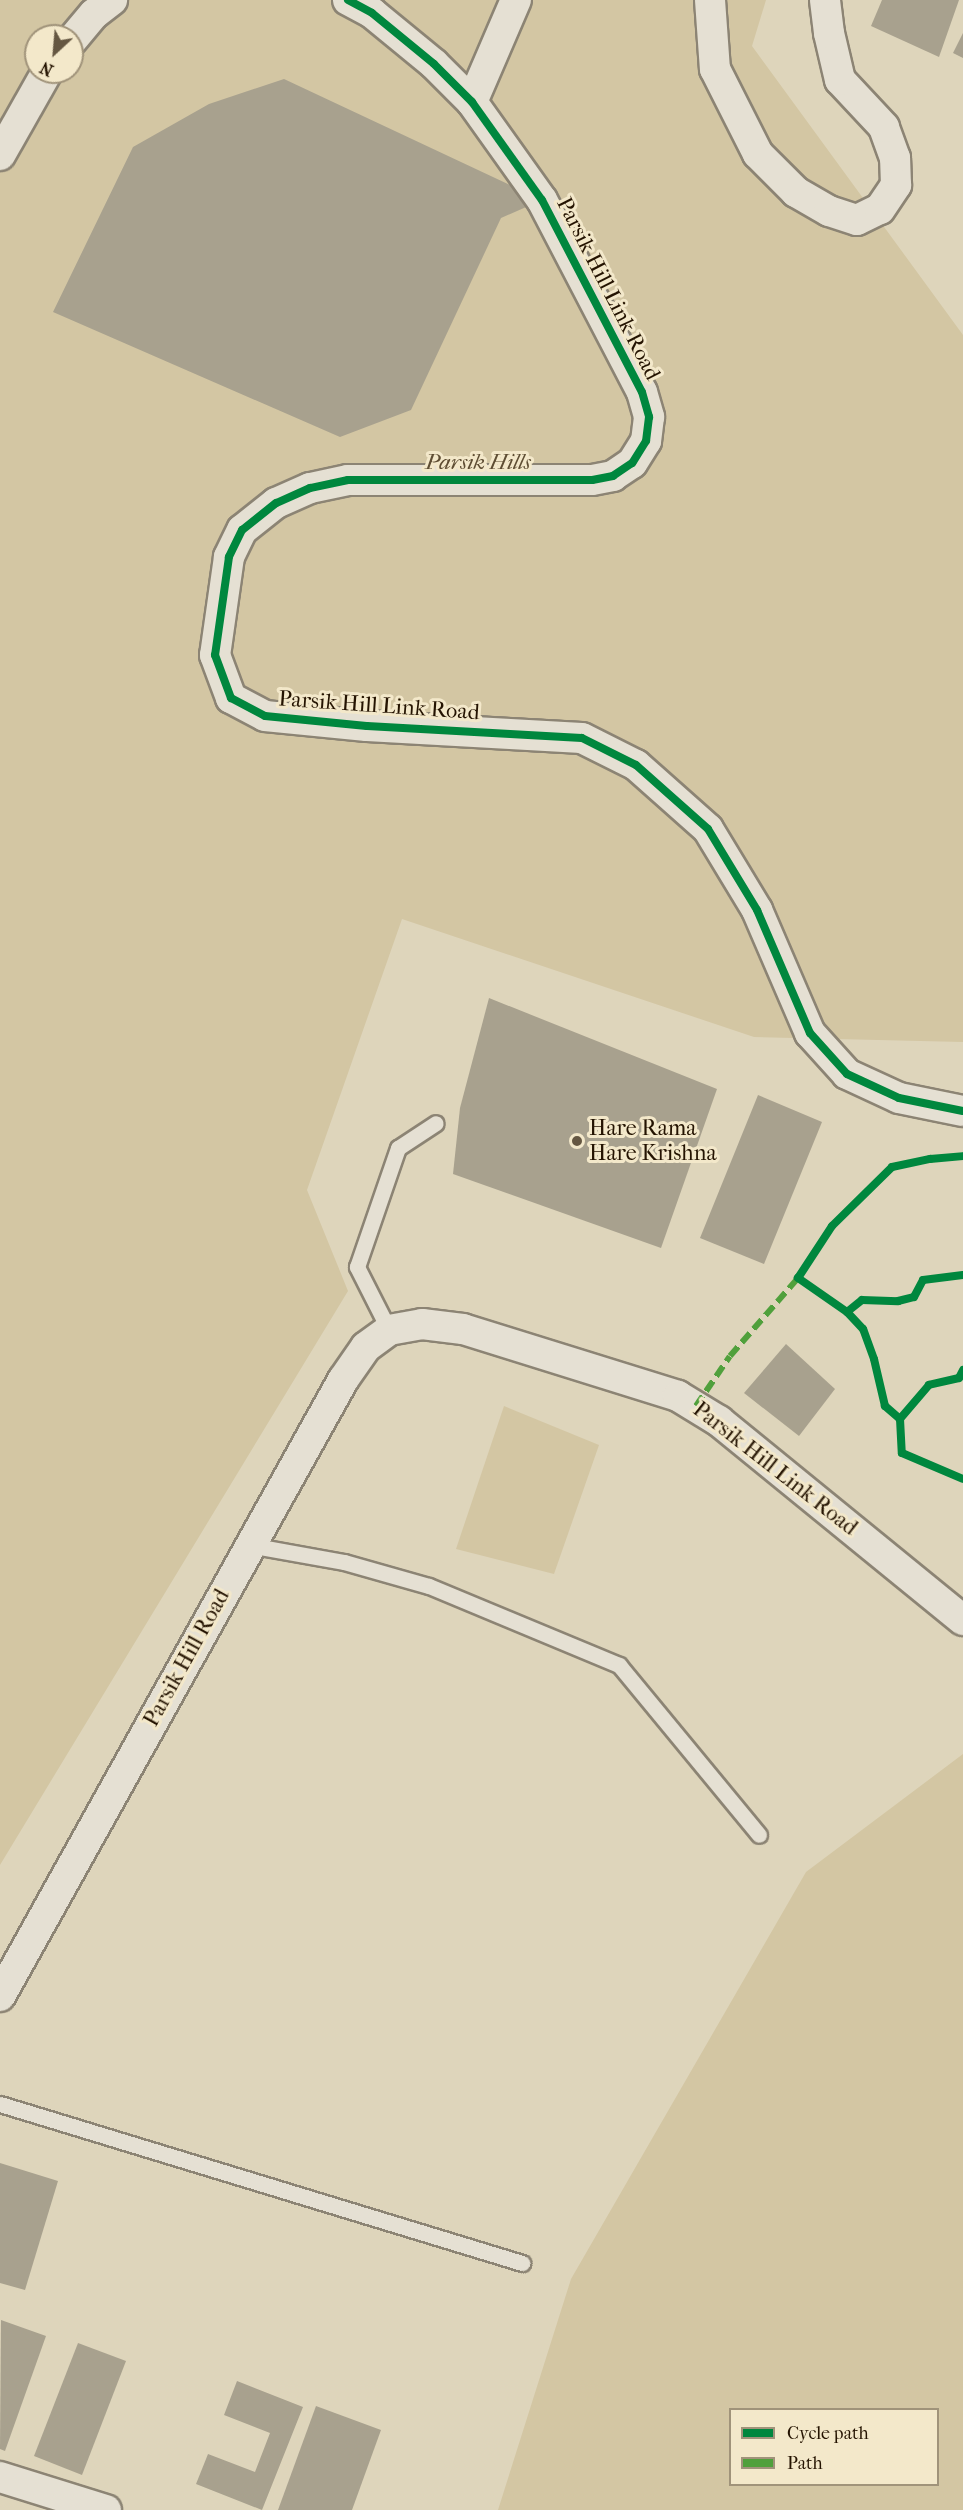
<!DOCTYPE html>
<html>
<head>
<meta charset="utf-8">
<style>
	body { margin:0 }
	#map { position:relative; width:963px; height:2510px; overflow:hidden; background:#ded5bb; font-family:"IM FELL French Canon",serif }
	div>[style] { position:absolute }
	.green>* { inset:0; background:#d3c6a3 }
	.building>* { inset:0; background:#a8a18e }
	.roads { filter:drop-shadow(2px 0 #8c8474) drop-shadow(-2px 0 #8c8474) drop-shadow(0 2px #8c8474) drop-shadow(0 -2px #8c8474) }
	.lane>* { height:15px; margin:-7.5px; padding:0 7.5px; transform-origin:7.5px; border-radius:7.5px; background:#e5e0d3 }
	.street>* { height:30px; margin:-15px; padding:0 15px; transform-origin:15px; border-radius:15px; background:#e5e0d3 }
	.quiet>* { height:6px; margin-top:-3px; transform-origin:0; background:repeating-linear-gradient(90deg,#50a03c 0 12px,transparent 0 18px) }
	.cycleway>* { height:8px; margin:-4px; padding:0 4px; transform-origin:4px; border-radius:4px; background:#00873e }
	.dots>* { width:16px; height:16px; translate:-50% -50%; box-sizing:border-box; border:3px solid #f3e8ca; border-radius:50% }
	span { translate:-50% -50%; white-space:nowrap; text-align:center; line-height:1.15; -webkit-text-stroke:6px #f3e8ca; paint-order:stroke }
	.street-label { font-size:22px; color:#241301 }
	.park-label { font-size:22px; color:#5e4d33; font-style:italic }
	.poi-label { font-size:22px; color:#241301 }
	.left { translate:0 -50%; text-align:left }
	.legend { position:absolute; left:729px; top:2408px; width:210px; height:78px; box-sizing:border-box; background:#f3e8ca; border:2px solid #a0937a; margin:0; padding:8px 10px; list-style:none; font-size:18px; color:#241301 }
	.legend li { display:flex; align-items:center; gap:12px; height:30px }
	.legend b { width:30px; border:2px solid #a0937a }
	.north { position:absolute; left:24px; top:24px; width:60px; height:60px; box-sizing:border-box; background:#f3e8ca; border:2px solid #a0937a; border-radius:50%; rotate:206deg; font-size:16px; font-weight:700; line-height:24px; text-align:center; color:#241301 }
	.north::after { content:''; display:block; margin:auto; width:21px; height:27px; background:#655742; clip-path:polygon(50% 0,100% 100%,50% 72%,0 100%) }
</style>
</head>
<body>
<div id="map">
	<div class="green">
		<div style="clip-path:polygon(evenodd,0 0,766px 0,752px 46px,963px 335px,963px 1042px,754px 1037px,402px 919px,307px 1190px,348px 1291px,0 1865px,0 0,36px 36px,72px 36px,72px 72px,36px 72px,36px 36px)"></div>
		<div style="clip-path:polygon(504px 1406px,599px 1445px,554px 1574px,456px 1549px)"></div>
		<div style="clip-path:polygon(evenodd,963px 1754px,963px 2510px,498px 2510px,571px 2279px,806px 1872px,963px 1754px,730px 2410px,938px 2410px,938px 2484px,730px 2484px,730px 2410px)"></div>
	</div>
	<div class="building">
		<div style="clip-path:polygon(882px 0,959px 0,939px 57px,871px 26px)"></div>
		<div style="clip-path:polygon(963px 33px,963px 58px,953px 53px)"></div>
		<div style="clip-path:polygon(284px 79px,542px 200px,501px 218px,411px 410px,340px 437px,53px 312px,133px 147px,209px 104px)"></div>
		<div style="clip-path:polygon(489px 998px,717px 1089px,661px 1248px,453px 1174px,460px 1108px)"></div>
		<div style="clip-path:polygon(758px 1095px,822px 1122px,764px 1264px,700px 1238px)"></div>
		<div style="clip-path:polygon(786px 1344px,835px 1389px,799px 1436px,744px 1393px)"></div>
		<div style="clip-path:polygon(0 2163px,58px 2181px,25px 2290px,0 2283px)"></div>
		<div style="clip-path:polygon(1px 2320px,46px 2336px,5px 2451px,0 2449px)"></div>
		<div style="clip-path:polygon(78px 2343px,126px 2361px,82px 2475px,34px 2456px)"></div>
		<div style="clip-path:polygon(237px 2381px,303px 2407px,262px 2510px,196px 2484px,208px 2454px,255px 2472px,270px 2433px,224px 2415px)"></div>
		<div style="clip-path:polygon(316px 2406px,381px 2430px,352px 2510px,278px 2510px)"></div>
	</div>
	<div class="roads">
		<div class="lane">
			<div style="left:389px;top:1330px;width:71px;rotate:-116.9deg"></div>
			<div style="left:357px;top:1267px;width:126px;rotate:-71deg"></div>
			<div style="left:398px;top:1148px;width:45px;rotate:-33.3deg"></div>
			<div style="left:249px;top:1545px;width:97px;rotate:10.1deg"></div>
			<div style="left:344px;top:1562px;width:88px;rotate:15.8deg"></div>
			<div style="left:429px;top:1586px;width:206px;rotate:22.6deg"></div>
			<div style="left:619px;top:1665px;width:220px;rotate:50.5deg"></div>
			<div style="left:0;top:2104px;width:546px;rotate:16.94deg"></div>
		</div>
		<div class="street">
			<div style="left:348px;top:0;width:27px;rotate:28deg"></div>
			<div style="left:372px;top:13px;width:80px;rotate:39.4deg"></div>
			<div style="left:434px;top:64px;width:54px;rotate:45deg"></div>
			<div style="left:472px;top:102px;width:120px;rotate:54.5deg"></div>
			<div style="left:542px;top:200px;width:216px;rotate:62.5deg"></div>
			<div style="left:642px;top:392px;width:26px;rotate:74deg"></div>
			<div style="left:649px;top:417px;width:24px;rotate:97deg"></div>
			<div style="left:646px;top:441px;width:26px;rotate:122deg"></div>
			<div style="left:632px;top:463px;width:23px;rotate:146deg"></div>
			<div style="left:613px;top:476px;width:21px;rotate:169deg"></div>
			<div style="left:592px;top:480px;width:244px;rotate:180deg"></div>
			<div style="left:348px;top:480px;width:39px;rotate:168deg"></div>
			<div style="left:310px;top:488px;width:37px;rotate:156deg"></div>
			<div style="left:276px;top:503px;width:43px;rotate:141.5deg"></div>
			<div style="left:242px;top:530px;width:30px;rotate:116deg"></div>
			<div style="left:229px;top:557px;width:99px;rotate:98.1deg"></div>
			<div style="left:215px;top:655px;width:46px;rotate:69.6deg"></div>
			<div style="left:231px;top:698px;width:38px;rotate:28deg"></div>
			<div style="left:265px;top:716px;width:102px;rotate:5.6deg"></div>
			<div style="left:367px;top:726px;width:215px;rotate:3.2deg"></div>
			<div style="left:582px;top:738px;width:60px;rotate:26.6deg"></div>
			<div style="left:636px;top:765px;width:96px;rotate:41.6deg"></div>
			<div style="left:708px;top:829px;width:95px;rotate:58.8deg"></div>
			<div style="left:757px;top:910px;width:134px;rotate:66.7deg"></div>
			<div style="left:810px;top:1033px;width:55px;rotate:47.9deg"></div>
			<div style="left:847px;top:1074px;width:57px;rotate:24.8deg"></div>
			<div style="left:899px;top:1098px;width:65px;rotate:11.5deg"></div>
			<div style="left:710px;top:0;width:69px;rotate:85.9deg"></div>
			<div style="left:715px;top:69px;width:95px;rotate:63.2deg"></div>
			<div style="left:758px;top:154px;width:54px;rotate:45deg"></div>
			<div style="left:796px;top:192px;width:38px;rotate:30deg"></div>
			<div style="left:829px;top:211px;width:29px;rotate:18deg"></div>
			<div style="left:857px;top:220px;width:25px;rotate:-26deg"></div>
			<div style="left:880px;top:209px;width:29px;rotate:-56deg"></div>
			<div style="left:896px;top:185px;width:27px;rotate:-92deg"></div>
			<div style="left:895px;top:158px;width:33px;rotate:-110deg"></div>
			<div style="left:884px;top:127px;width:64px;rotate:-133.1deg"></div>
			<div style="left:840px;top:80px;width:48px;rotate:-103.2deg"></div>
			<div style="left:829px;top:33px;width:33px;rotate:-97deg"></div>
			<div style="left:72px;top:40px;width:34px;rotate:-50deg"></div>
			<div style="left:94px;top:14px;width:23px;rotate:-38deg"></div>
			<div style="left:472px;top:102px;width:111px;rotate:-66.7deg"></div>
			<div style="left:0;top:155px;width:95px;rotate:-60.5deg"></div>
			<div style="left:0;top:1996px;width:705px;rotate:-60.89deg"></div>
			<div style="left:343px;top:1380px;width:40px;rotate:-55.1deg"></div>
			<div style="left:366px;top:1347px;width:29px;rotate:-36deg"></div>
			<div style="left:389px;top:1330px;width:34px;rotate:-10deg"></div>
			<div style="left:422px;top:1324px;width:41px;rotate:7deg"></div>
			<div style="left:463px;top:1329px;width:225px;rotate:17.3deg"></div>
			<div style="left:678px;top:1396px;width:48px;rotate:31.4deg"></div>
			<div style="left:719px;top:1421px;width:315px;rotate:39.2deg"></div>
			<div style="left:0;top:2477px;width:111px;rotate:17.3deg"></div>
		</div>
	</div>
	<div class="quiet">
		<div style="left:696px;top:1406px;width:60px;rotate:-55.8deg"></div>
		<div style="left:730px;top:1356px;width:103px;rotate:-48.9deg"></div>
	</div>
	<div class="cycleway">
		<div style="left:348px;top:0;width:27px;rotate:28deg"></div>
		<div style="left:372px;top:13px;width:80px;rotate:39.4deg"></div>
		<div style="left:434px;top:64px;width:54px;rotate:45deg"></div>
		<div style="left:472px;top:102px;width:120px;rotate:54.5deg"></div>
		<div style="left:542px;top:200px;width:216px;rotate:62.5deg"></div>
		<div style="left:642px;top:392px;width:26px;rotate:74deg"></div>
		<div style="left:649px;top:417px;width:24px;rotate:97deg"></div>
		<div style="left:646px;top:441px;width:26px;rotate:122deg"></div>
		<div style="left:632px;top:463px;width:23px;rotate:146deg"></div>
		<div style="left:613px;top:476px;width:21px;rotate:169deg"></div>
		<div style="left:592px;top:480px;width:244px;rotate:180deg"></div>
		<div style="left:348px;top:480px;width:39px;rotate:168deg"></div>
		<div style="left:310px;top:488px;width:37px;rotate:156deg"></div>
		<div style="left:276px;top:503px;width:43px;rotate:141.5deg"></div>
		<div style="left:242px;top:530px;width:30px;rotate:116deg"></div>
		<div style="left:229px;top:557px;width:99px;rotate:98.1deg"></div>
		<div style="left:215px;top:655px;width:46px;rotate:69.6deg"></div>
		<div style="left:231px;top:698px;width:38px;rotate:28deg"></div>
		<div style="left:265px;top:716px;width:102px;rotate:5.6deg"></div>
		<div style="left:367px;top:726px;width:215px;rotate:3.2deg"></div>
		<div style="left:582px;top:738px;width:60px;rotate:26.6deg"></div>
		<div style="left:636px;top:765px;width:96px;rotate:41.6deg"></div>
		<div style="left:708px;top:829px;width:95px;rotate:58.8deg"></div>
		<div style="left:757px;top:910px;width:134px;rotate:66.7deg"></div>
		<div style="left:810px;top:1033px;width:55px;rotate:47.9deg"></div>
		<div style="left:847px;top:1074px;width:57px;rotate:24.8deg"></div>
		<div style="left:899px;top:1098px;width:65px;rotate:11.5deg"></div>
		<div style="left:847px;top:1312px;width:60px;rotate:-145.2deg"></div>
		<div style="left:798px;top:1278px;width:62px;rotate:-56.8deg"></div>
		<div style="left:832px;top:1226px;width:84px;rotate:-44.5deg"></div>
		<div style="left:892px;top:1167px;width:39px;rotate:-12deg"></div>
		<div style="left:930px;top:1159px;width:33px;rotate:-5deg"></div>
		<div style="left:963px;top:1370px;width:9px;rotate:117deg"></div>
		<div style="left:959px;top:1378px;width:31px;rotate:167deg"></div>
		<div style="left:929px;top:1385px;width:45px;rotate:130.5deg"></div>
		<div style="left:900px;top:1419px;width:34px;rotate:87deg"></div>
		<div style="left:902px;top:1453px;width:66px;rotate:23.1deg"></div>
		<div style="left:900px;top:1419px;width:20px;rotate:-139deg"></div>
		<div style="left:885px;top:1406px;width:48px;rotate:-103.2deg"></div>
		<div style="left:874px;top:1359px;width:32px;rotate:-110deg"></div>
		<div style="left:863px;top:1329px;width:23px;rotate:-133deg"></div>
		<div style="left:847px;top:1312px;width:19px;rotate:-39deg"></div>
		<div style="left:862px;top:1300px;width:36px;rotate:2deg"></div>
		<div style="left:898px;top:1301px;width:16px;rotate:-14deg"></div>
		<div style="left:914px;top:1297px;width:19px;rotate:-62deg"></div>
		<div style="left:923px;top:1280px;width:40px;rotate:-7.1deg"></div>
	</div>
	<div class="dots">
		<div style="left:577px;top:1141px;background:#655742"></div>
	</div>
	<div class="street-label">
		<span style="left:608px;top:289px;rotate:63deg">Parsik Hill Link Road</span>
		<span style="left:379px;top:706px;rotate:4deg">Parsik Hill Link Road</span>
		<span style="left:775px;top:1469px;rotate:38deg">Parsik Hill Link Road</span>
		<span style="left:187px;top:1658px;rotate:-61deg">Parsik Hill Road</span>
	</div>
	<div class="park-label">
		<span style="left:478px;top:463px">Parsik Hills</span>
	</div>
	<div class="poi-label">
		<span class="left" style="left:589px;top:1141px">Hare Rama<br>Hare Krishna</span>
	</div>
	<ul class="legend">
	<li><b style="height:8px;background:#00873e"></b>Cycle path</li>
	<li><b style="height:8px;background:#50a03c"></b>Path</li>
	</ul>
	<div class="north">N</div>
</div>
</body>
</html>
